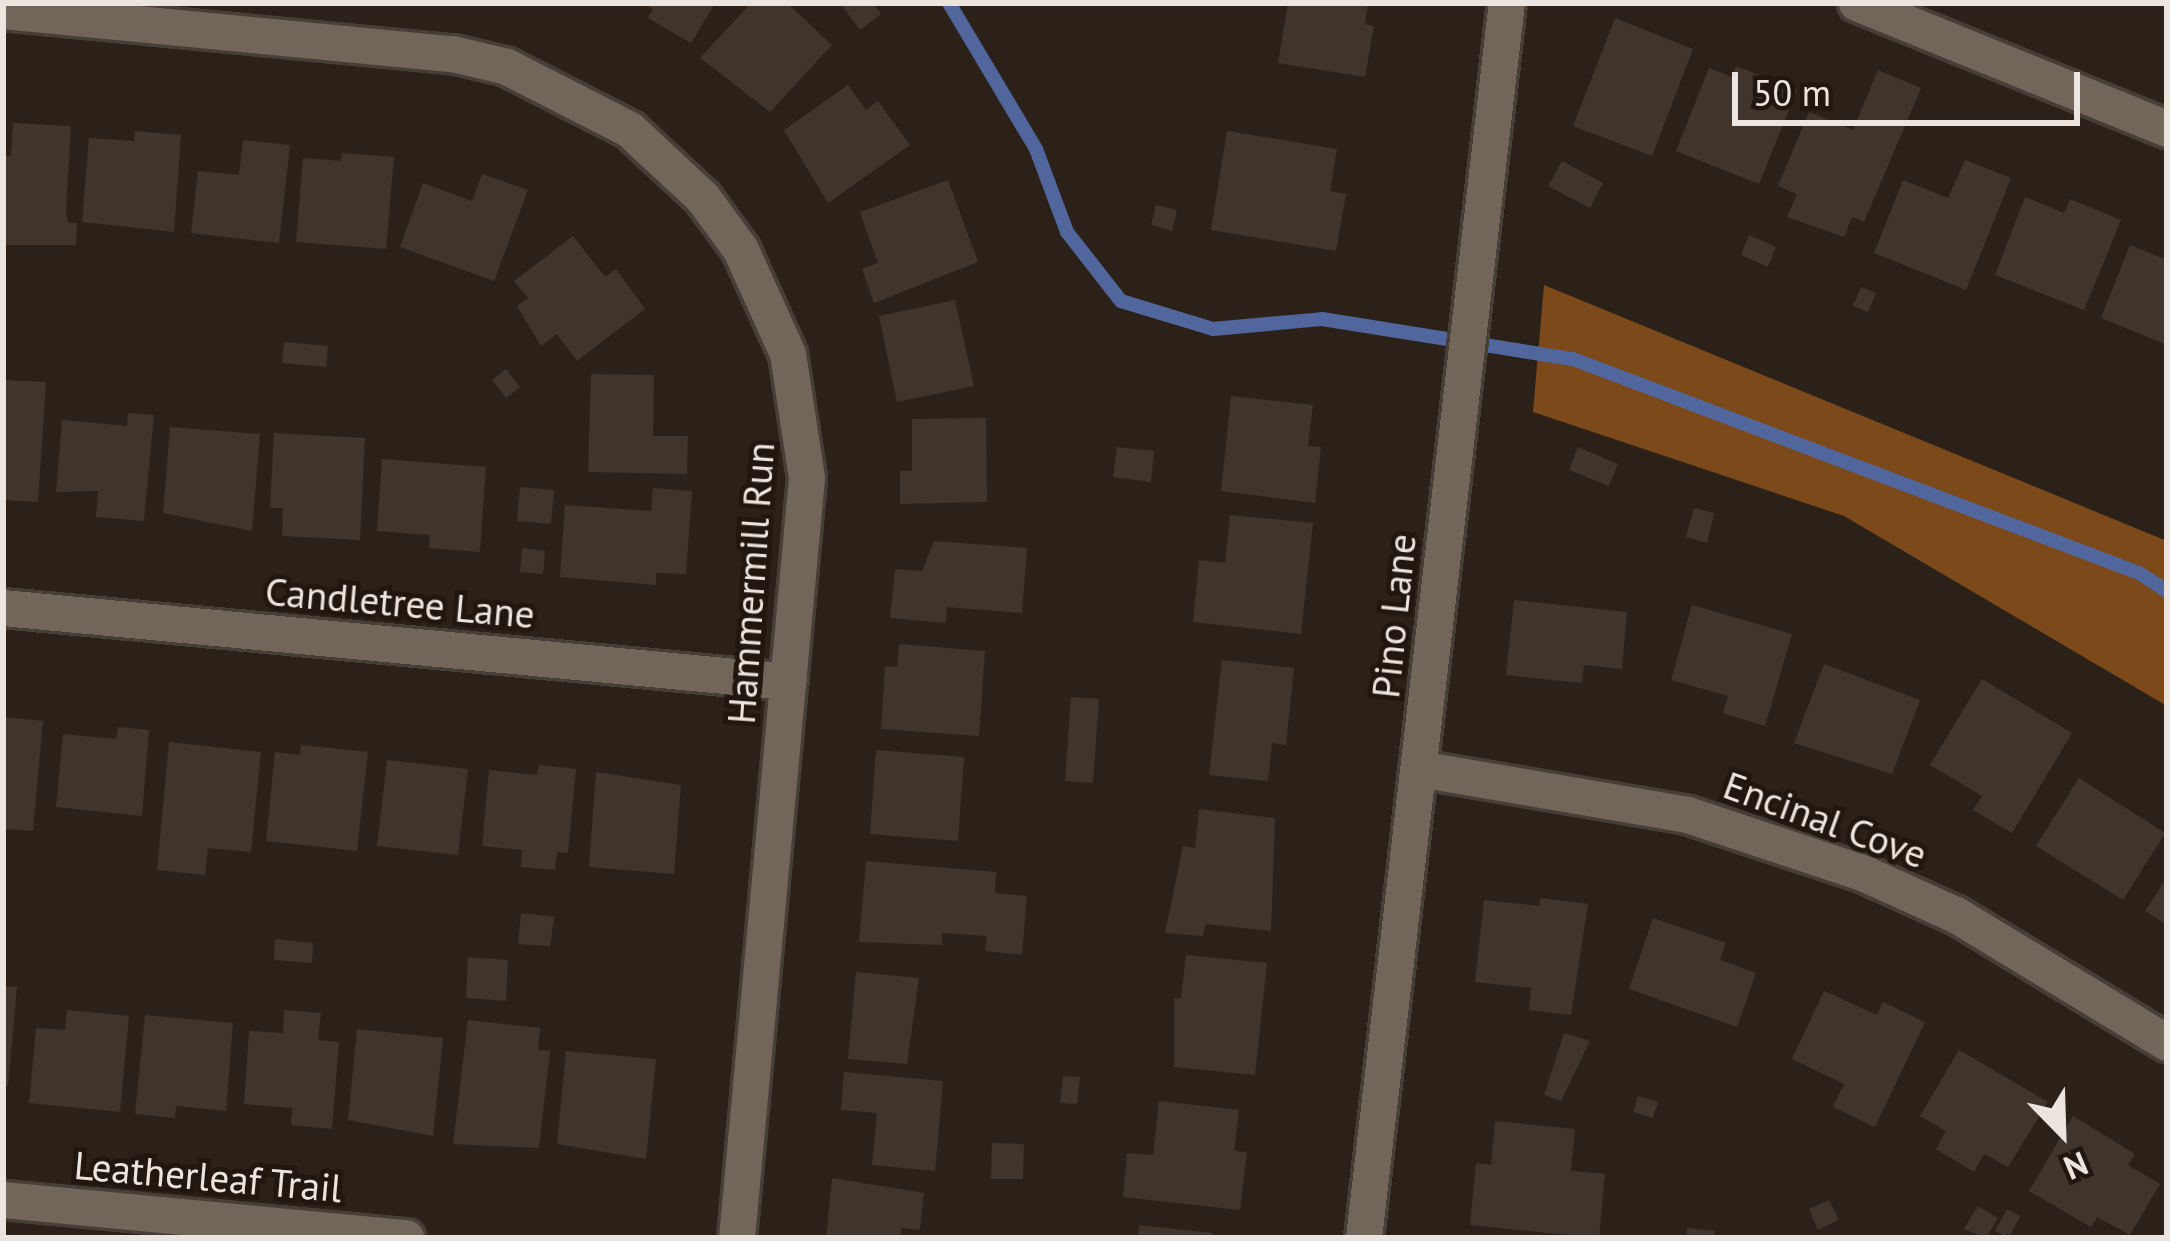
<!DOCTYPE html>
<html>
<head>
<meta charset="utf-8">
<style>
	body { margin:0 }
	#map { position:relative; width:2170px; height:1241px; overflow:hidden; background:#2c2118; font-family:"PT Sans",sans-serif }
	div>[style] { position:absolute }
	.forest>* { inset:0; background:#7c4a1a }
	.stream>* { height:14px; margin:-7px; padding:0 7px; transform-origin:7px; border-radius:7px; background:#51669d }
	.building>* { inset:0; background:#41352b }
	.roads { filter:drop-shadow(3px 0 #483e38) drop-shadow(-3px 0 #483e38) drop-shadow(0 3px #483e38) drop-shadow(0 -3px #483e38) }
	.street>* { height:36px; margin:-18px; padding:0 18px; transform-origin:18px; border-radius:18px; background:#72655a }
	span { translate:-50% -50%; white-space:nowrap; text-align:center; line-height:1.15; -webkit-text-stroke:10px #22170f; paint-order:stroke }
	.street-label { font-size:39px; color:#ece4de }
	.frame { position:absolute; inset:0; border:6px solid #ece4de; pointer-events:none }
	.north { position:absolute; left:2002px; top:1073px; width:120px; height:120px; -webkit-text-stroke:9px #22170f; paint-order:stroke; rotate:157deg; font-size:33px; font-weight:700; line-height:48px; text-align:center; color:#ece4de }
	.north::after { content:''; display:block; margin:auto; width:42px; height:54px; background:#ece4de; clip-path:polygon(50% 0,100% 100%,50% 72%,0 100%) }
	.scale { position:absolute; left:1732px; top:72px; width:348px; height:54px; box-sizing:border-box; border:6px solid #ece4de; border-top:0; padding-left:15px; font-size:36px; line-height:42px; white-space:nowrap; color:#ece4de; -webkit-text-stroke:9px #22170f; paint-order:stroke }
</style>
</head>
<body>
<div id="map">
	<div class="forest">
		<div style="clip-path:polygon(1544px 285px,2167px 541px,2167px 706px,1844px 516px,1533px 412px)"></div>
	</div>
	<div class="stream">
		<div style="left:949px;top:3px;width:170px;rotate:59.2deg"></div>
		<div style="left:1036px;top:149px;width:89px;rotate:69.5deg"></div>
		<div style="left:1067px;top:232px;width:88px;rotate:52deg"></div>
		<div style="left:1121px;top:301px;width:96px;rotate:16.9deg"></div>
		<div style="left:1213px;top:329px;width:109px;rotate:-5.2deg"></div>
		<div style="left:1322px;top:319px;width:254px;rotate:9.1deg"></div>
		<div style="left:1573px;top:359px;width:605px;rotate:20.71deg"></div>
		<div style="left:2139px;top:573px;width:33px;rotate:33deg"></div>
	</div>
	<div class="building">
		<div style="clip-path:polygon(644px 3px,715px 3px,691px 43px,648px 18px,653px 9px)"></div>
		<div style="clip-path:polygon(751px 3px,787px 3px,832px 45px,770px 112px,700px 58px)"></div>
		<div style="clip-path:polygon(840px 3px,873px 3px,881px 14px,860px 30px)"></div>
		<div style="clip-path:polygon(1288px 3px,1368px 3px,1365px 24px,1374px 26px,1365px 77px,1278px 63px)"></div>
		<div style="clip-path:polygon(1615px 18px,1693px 49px,1652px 156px,1573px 126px)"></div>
		<div style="clip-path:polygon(1736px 66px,1797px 90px,1759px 184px,1676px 151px,1709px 68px,1732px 77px)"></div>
		<div style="clip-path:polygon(1878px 70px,1921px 88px,1864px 222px,1852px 217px,1844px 237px,1787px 217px,1797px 194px,1778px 186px,1809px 112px,1853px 130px)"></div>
		<div style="clip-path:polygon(848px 85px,866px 110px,878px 101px,910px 145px,828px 203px,784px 130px)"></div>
		<div style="clip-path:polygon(13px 123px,71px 126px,66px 210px,68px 223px,77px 223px,76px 245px,3px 245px,3px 155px,11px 156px)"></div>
		<div style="clip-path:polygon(135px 131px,181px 135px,174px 232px,82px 222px,89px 138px,134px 141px)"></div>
		<div style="clip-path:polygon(1227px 131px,1337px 149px,1330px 191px,1346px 194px,1336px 251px,1211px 230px)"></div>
		<div style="clip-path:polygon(243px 140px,290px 145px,279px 243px,191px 233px,198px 171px,239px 175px)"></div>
		<div style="clip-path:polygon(342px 153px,394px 157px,386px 249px,296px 242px,303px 158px,341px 161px)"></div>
		<div style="clip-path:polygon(1965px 160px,2011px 178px,1966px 290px,1874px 253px,1903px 180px,1948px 198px)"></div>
		<div style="clip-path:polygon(1562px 161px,1603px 183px,1590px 208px,1548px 186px)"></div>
		<div style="clip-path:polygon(482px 174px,528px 190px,494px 281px,400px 247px,423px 183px,472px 201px)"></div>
		<div style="clip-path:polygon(948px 180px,978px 262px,874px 303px,862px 269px,878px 263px,860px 212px)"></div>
		<div style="clip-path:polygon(2025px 197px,2064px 213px,2070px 199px,2121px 220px,2084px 310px,1995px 275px)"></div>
		<div style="clip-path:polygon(1156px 205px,1177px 210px,1172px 231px,1151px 225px)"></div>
		<div style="clip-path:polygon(1749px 235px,1776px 247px,1768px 267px,1741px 255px)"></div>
		<div style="clip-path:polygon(573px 236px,605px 277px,616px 269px,645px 309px,577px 361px,557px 334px,541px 346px,517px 306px,528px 298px,514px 281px)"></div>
		<div style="clip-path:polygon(2130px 245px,2167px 260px,2167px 345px,2101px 318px)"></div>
		<div style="clip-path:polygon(1861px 287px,1876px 293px,1868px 312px,1853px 306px)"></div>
		<div style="clip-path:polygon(955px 300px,974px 386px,897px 402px,879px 316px)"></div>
		<div style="clip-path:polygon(284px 342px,328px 346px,326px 367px,282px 363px)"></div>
		<div style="clip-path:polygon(506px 369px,520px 387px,506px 398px,492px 380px)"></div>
		<div style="clip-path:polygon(591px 374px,654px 375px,653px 436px,688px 436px,687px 474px,588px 472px)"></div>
		<div style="clip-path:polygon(3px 380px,46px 382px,38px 502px,3px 500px)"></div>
		<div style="clip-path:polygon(1231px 396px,1313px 405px,1308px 446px,1321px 447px,1315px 503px,1221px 491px)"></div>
		<div style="clip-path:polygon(128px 413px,154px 415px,144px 521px,96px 517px,98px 491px,56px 492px,62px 420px,127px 426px)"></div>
		<div style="clip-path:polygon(986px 418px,987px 502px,900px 504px,900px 471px,912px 471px,912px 419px)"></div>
		<div style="clip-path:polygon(170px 427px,260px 434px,252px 531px,163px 513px)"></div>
		<div style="clip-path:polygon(274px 433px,365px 438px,360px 540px,282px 536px,283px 508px,270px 508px)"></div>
		<div style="clip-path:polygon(1117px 447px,1154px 451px,1151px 482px,1113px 477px)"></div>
		<div style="clip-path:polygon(1578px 447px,1618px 464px,1609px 486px,1569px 470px)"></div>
		<div style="clip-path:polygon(382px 459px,486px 467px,480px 552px,429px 548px,430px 535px,377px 531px)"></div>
		<div style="clip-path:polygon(520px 487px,554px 490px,551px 524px,517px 521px)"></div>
		<div style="clip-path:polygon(653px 488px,692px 491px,686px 574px,656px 573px,656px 585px,560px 577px,565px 505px,651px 511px)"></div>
		<div style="clip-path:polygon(1694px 508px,1714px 513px,1707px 543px,1686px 537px)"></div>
		<div style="clip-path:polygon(1230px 515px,1313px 523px,1301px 634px,1193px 622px,1199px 560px,1225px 563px)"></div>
		<div style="clip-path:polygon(934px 541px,1027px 548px,1022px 613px,947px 607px,946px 623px,890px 618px,895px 569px,922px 571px)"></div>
		<div style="clip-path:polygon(522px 548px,545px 551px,543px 574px,520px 572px)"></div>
		<div style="clip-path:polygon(1514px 600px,1627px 612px,1622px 669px,1584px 665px,1582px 683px,1506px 675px)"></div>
		<div style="clip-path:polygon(1692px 605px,1792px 634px,1765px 726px,1723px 713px,1728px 696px,1671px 680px)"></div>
		<div style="clip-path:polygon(899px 644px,985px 651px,979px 736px,881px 729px,885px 666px,897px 667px)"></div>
		<div style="clip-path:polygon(1222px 660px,1294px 668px,1286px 745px,1272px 743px,1268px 781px,1209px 775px)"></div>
		<div style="clip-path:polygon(1824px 664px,1920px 700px,1892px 774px,1794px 743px)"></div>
		<div style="clip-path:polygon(1982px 679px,2072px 733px,2012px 833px,1973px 810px,1982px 796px,1930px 765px)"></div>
		<div style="clip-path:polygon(1071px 697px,1099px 699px,1093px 783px,1065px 781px)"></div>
		<div style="clip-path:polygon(4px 717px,43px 721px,33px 831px,3px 829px)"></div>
		<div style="clip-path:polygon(118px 727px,149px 730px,142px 816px,56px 807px,63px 734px,116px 739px)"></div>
		<div style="clip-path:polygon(169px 742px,261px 752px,251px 852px,208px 848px,205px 875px,157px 870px)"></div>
		<div style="clip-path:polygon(301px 745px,368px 752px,357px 851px,266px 841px,275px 752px,300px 755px)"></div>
		<div style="clip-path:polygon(876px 750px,964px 757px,958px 841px,870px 834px)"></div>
		<div style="clip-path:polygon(387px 760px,468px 769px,458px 855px,377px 846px)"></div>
		<div style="clip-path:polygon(539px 765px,576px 769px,568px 853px,557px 852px,555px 870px,521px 867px,522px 850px,482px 846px,489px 770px,537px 775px)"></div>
		<div style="clip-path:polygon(596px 772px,681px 785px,674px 874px,589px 867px)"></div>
		<div style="clip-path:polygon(2079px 778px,2165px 833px,2123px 900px,2036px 846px)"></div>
		<div style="clip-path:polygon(1199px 809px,1275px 818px,1271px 931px,1205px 924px,1203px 936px,1165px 933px,1183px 846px,1195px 848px)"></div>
		<div style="clip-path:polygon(866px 861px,996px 872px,995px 893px,1027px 896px,1022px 955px,985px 951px,987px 936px,942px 933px,942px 945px,859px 942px)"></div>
		<div style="clip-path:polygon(2167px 877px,2167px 925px,2145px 911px)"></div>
		<div style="clip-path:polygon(1540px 898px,1588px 904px,1571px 1015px,1529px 1010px,1531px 988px,1475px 982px,1484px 900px,1540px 906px)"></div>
		<div style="clip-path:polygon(521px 913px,554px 917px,550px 946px,518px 944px)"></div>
		<div style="clip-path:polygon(1653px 918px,1726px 943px,1720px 960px,1756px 973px,1737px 1027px,1629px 989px)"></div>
		<div style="clip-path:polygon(275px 939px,313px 943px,312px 963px,274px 960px)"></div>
		<div style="clip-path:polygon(1186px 955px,1267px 963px,1255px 1075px,1174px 1067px,1174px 998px,1181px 999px)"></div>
		<div style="clip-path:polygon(468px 957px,508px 960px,506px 1001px,466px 998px)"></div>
		<div style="clip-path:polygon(856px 972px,919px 978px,907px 1064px,848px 1059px)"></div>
		<div style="clip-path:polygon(3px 986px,17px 987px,8px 1086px,3px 1085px)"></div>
		<div style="clip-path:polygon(1824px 991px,1877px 1015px,1883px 1002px,1925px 1022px,1875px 1127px,1833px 1107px,1844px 1084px,1792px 1059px)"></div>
		<div style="clip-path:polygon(67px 1010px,129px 1016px,120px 1112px,29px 1103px,36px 1028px,65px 1030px)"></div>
		<div style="clip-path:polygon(284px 1010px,321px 1013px,318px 1040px,339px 1042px,332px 1129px,291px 1125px,292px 1108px,244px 1104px,249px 1031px,283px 1033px)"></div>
		<div style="clip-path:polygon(145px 1015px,233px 1023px,226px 1111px,176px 1106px,175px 1118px,135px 1114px)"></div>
		<div style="clip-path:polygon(468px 1020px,540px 1028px,538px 1050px,550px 1051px,539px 1148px,453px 1144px)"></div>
		<div style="clip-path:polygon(357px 1029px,443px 1038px,433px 1136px,348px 1120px)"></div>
		<div style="clip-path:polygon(1564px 1033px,1590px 1041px,1561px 1101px,1544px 1095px)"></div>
		<div style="clip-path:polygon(1959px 1050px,2048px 1102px,2008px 1167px,1984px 1154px,1974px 1172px,1936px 1149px,1946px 1131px,1920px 1116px)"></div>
		<div style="clip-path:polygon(566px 1051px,656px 1059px,646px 1159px,557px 1144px)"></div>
		<div style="clip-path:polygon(844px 1072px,943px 1081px,935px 1171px,872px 1165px,877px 1113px,841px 1110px)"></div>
		<div style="clip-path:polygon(1063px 1076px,1080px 1077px,1077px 1104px,1060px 1103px)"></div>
		<div style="clip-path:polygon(1638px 1096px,1658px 1102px,1653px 1118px,1633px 1112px)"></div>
		<div style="clip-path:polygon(1159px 1101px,1239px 1110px,1234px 1151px,1247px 1152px,1240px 1210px,1123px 1197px,1127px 1153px,1153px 1155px)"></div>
		<div style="clip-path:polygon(2073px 1116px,2135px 1154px,2128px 1165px,2160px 1184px,2130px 1235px,2097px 1217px,2091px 1227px,2029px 1191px)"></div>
		<div style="clip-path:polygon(1495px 1121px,1575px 1129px,1571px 1171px,1605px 1174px,1599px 1238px,1470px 1225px,1476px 1163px,1491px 1165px)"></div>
		<div style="clip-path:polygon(992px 1143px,1024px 1144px,1023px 1179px,991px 1179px)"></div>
		<div style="clip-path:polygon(832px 1178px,924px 1193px,920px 1230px,901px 1228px,900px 1238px,826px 1238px)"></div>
		<div style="clip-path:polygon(1829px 1200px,1839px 1220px,1818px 1230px,1809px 1209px)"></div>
		<div style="clip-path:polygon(1978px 1206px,1998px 1218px,1986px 1238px,1964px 1229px)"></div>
		<div style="clip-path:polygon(2007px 1209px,2020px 1216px,2009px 1238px,1995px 1231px)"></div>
		<div style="clip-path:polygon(1139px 1225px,1213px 1233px,1212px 1238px,1138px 1238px)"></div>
		<div style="clip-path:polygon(1687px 1228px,1715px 1231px,1714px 1238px,1686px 1238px)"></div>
	</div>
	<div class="roads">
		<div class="street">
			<div style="left:1857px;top:3px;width:335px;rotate:22.1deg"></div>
			<div style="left:3px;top:11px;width:452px;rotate:5.5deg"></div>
			<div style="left:453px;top:54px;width:56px;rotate:13.5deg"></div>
			<div style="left:507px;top:67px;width:138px;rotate:27.1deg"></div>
			<div style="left:630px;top:130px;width:100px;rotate:43deg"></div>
			<div style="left:703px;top:198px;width:64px;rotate:53.8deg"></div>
			<div style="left:741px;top:250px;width:114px;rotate:65.7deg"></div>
			<div style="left:788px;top:354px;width:125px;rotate:81.3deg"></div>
			<div style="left:807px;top:478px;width:763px;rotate:95.26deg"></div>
			<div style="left:3px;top:608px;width:789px;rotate:5.38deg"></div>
			<div style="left:1419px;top:769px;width:273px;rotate:9.7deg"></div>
			<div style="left:1688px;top:815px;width:187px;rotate:18.4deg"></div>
			<div style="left:1865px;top:874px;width:100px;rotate:24.3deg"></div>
			<div style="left:1956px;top:915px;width:247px;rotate:31.2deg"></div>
			<div style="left:3px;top:1200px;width:405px;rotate:5.4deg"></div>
			<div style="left:1364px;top:1238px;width:1243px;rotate:-83.4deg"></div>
		</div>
	</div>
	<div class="street-label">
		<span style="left:751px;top:583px;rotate:-86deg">Hammermill Run</span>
		<span style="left:400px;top:603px;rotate:5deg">Candletree Lane</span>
		<span style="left:1394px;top:616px;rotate:-84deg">Pino Lane</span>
		<span style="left:1825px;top:820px;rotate:20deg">Encinal Cove</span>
		<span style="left:208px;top:1177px;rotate:5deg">Leatherleaf Trail</span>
	</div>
	<div class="frame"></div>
	<div class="north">N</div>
	<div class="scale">50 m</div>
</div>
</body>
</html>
